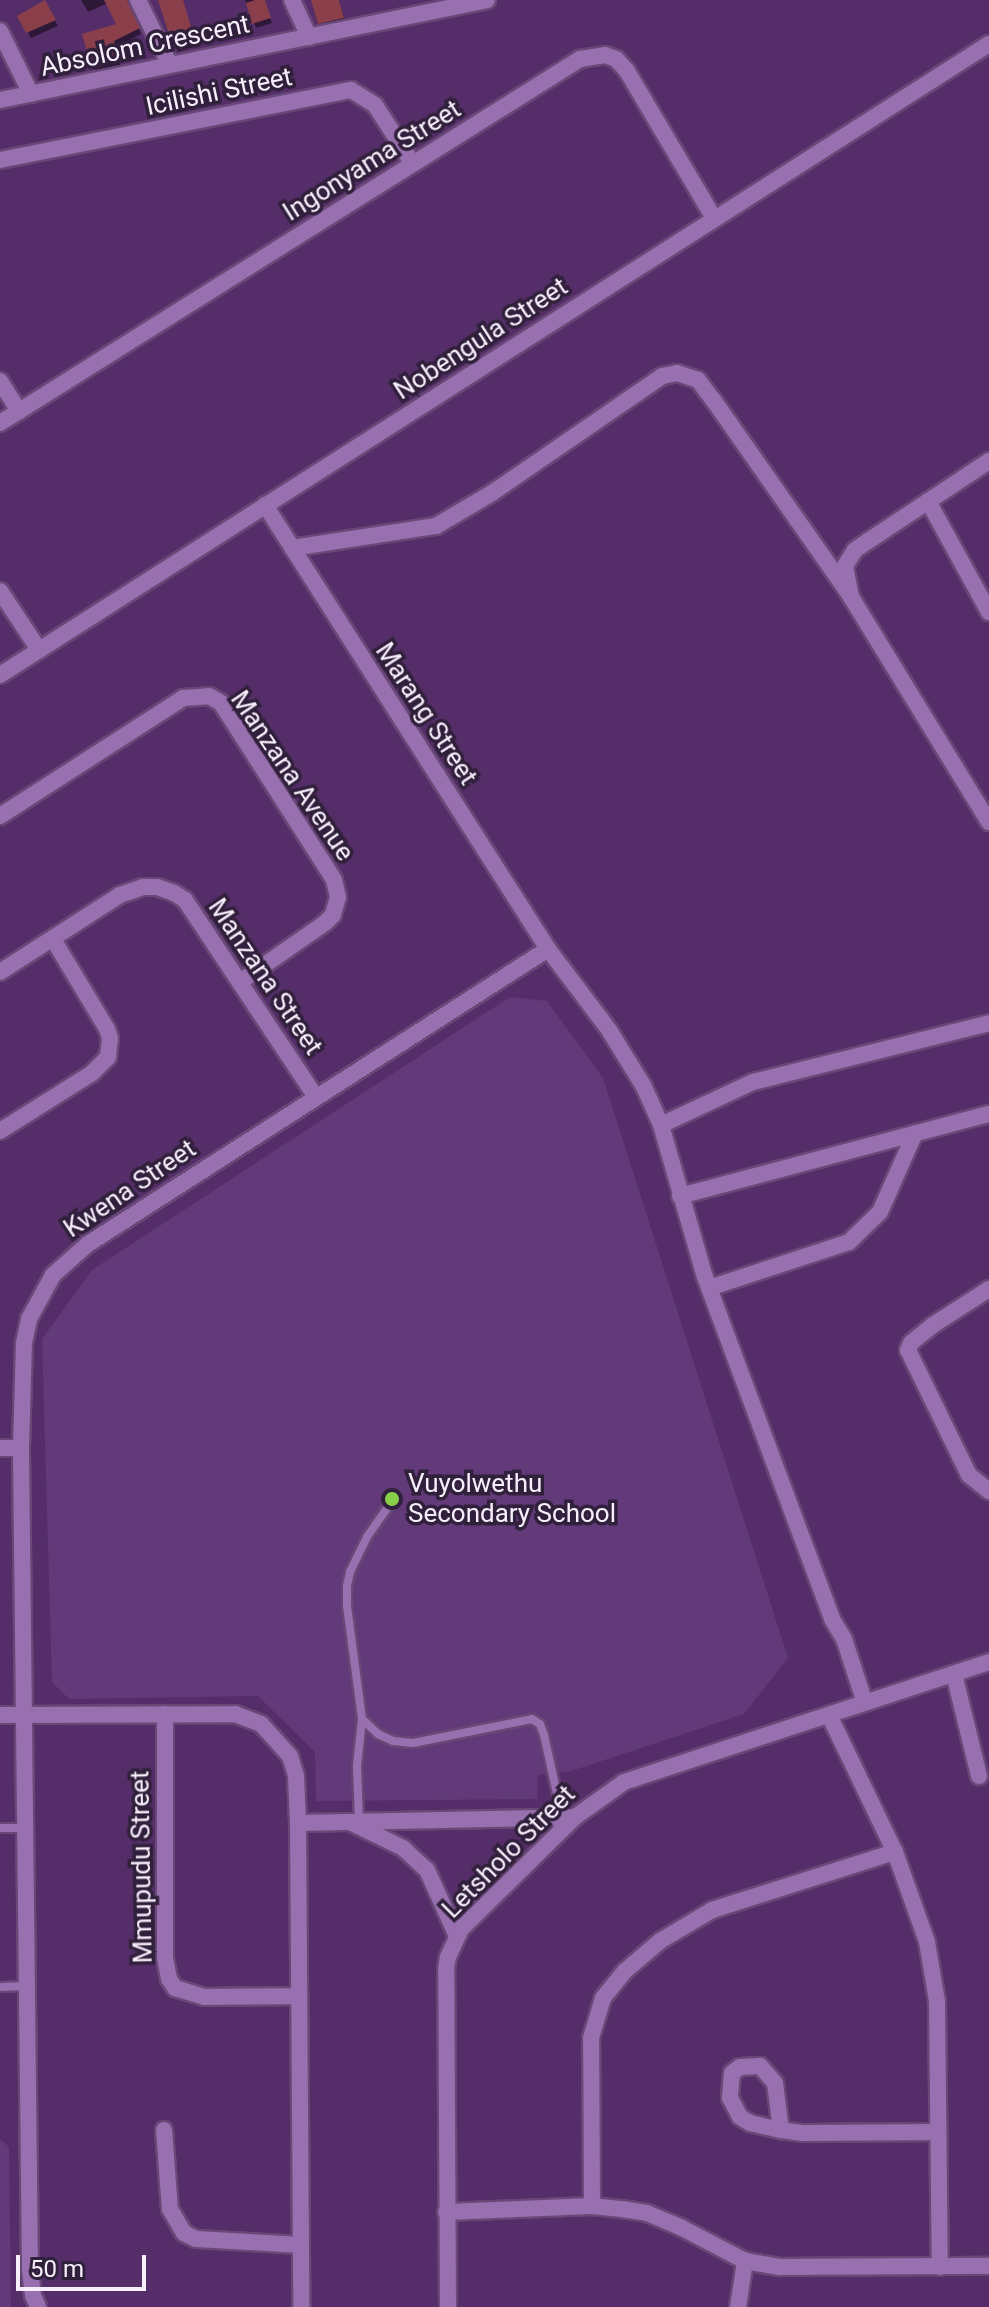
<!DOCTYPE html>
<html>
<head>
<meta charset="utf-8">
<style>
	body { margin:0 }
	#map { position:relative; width:989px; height:2307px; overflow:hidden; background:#552e69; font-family:Roboto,sans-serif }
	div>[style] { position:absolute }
	.built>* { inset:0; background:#633a79 }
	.shadow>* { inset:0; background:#0007 }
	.building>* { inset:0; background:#8a3f4a }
	.roads { filter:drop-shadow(2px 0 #684876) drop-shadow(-2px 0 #684876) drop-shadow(0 2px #684876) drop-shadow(0 -2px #684876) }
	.service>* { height:8px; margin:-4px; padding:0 4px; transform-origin:4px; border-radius:4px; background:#986faf }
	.minor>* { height:16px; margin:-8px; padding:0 8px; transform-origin:8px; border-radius:8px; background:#986faf }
	.dots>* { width:22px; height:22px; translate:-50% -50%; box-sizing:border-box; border:4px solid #31203b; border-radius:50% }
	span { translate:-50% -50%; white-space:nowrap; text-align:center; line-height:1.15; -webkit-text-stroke:7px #31203b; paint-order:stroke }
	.street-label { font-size:26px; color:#f8effd }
	.poi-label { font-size:26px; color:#f8effd }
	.left { translate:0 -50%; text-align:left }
	.scale { position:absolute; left:16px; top:2255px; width:130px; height:36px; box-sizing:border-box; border:4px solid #f8effd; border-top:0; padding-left:10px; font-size:24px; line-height:28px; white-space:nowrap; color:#f8effd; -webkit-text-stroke:6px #31203b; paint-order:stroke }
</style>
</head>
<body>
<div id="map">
	<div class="built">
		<div style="clip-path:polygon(510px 997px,547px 1001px,603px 1078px,788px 1658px,744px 1714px,571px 1771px,538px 1775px,537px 1799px,316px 1801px,315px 1752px,258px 1696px,69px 1699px,52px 1682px,42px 1339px,92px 1270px)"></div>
		<div style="clip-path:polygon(0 2139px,9px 2147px,11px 2307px,0 2307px)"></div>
	</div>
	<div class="shadow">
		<div style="clip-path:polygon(81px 0,126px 0,141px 34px,116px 47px,121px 66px,97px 73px,94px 68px,119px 25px,108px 3px,88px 12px)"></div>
		<div style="clip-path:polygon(164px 0,182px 0,196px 46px,178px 52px)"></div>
		<div style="clip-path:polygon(245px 0,263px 0,272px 23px,256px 28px)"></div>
		<div style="clip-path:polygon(313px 0,339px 0,346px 24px,323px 29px)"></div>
		<div style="clip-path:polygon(45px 3px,58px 26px,31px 38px,20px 17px)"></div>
	</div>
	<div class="building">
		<div style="clip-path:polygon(45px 0,56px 20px,26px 33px,17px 16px)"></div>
		<div style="clip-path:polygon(104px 0,127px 0,140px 28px,114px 41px,120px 60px,92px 69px,82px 34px,116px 24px)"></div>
		<div style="clip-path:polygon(158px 0,183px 0,195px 40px,173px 47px)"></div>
		<div style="clip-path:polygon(255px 0,265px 0,271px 18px,252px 24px,246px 3px)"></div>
		<div style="clip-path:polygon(311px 0,339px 0,344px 18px,318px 24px)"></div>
	</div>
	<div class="roads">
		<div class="service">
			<div style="left:390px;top:1504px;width:40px;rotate:124.9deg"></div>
			<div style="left:367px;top:1537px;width:39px;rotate:116deg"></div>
			<div style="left:350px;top:1572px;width:14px;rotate:102deg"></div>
			<div style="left:347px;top:1586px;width:20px;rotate:90deg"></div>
			<div style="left:347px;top:1606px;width:114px;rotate:82.4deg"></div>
			<div style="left:362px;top:1719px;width:22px;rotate:43deg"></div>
			<div style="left:378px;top:1734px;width:17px;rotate:25deg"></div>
			<div style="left:393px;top:1741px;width:20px;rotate:6deg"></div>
			<div style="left:413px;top:1743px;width:121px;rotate:-11.4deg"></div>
			<div style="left:532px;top:1719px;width:9px;rotate:32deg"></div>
			<div style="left:540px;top:1724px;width:12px;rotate:70deg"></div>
			<div style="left:544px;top:1735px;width:83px;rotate:77.5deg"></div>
			<div style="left:359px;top:1821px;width:55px;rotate:-92.1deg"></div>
			<div style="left:357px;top:1766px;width:47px;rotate:-83.9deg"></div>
			<div style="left:0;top:1828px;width:25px"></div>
			<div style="left:0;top:1987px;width:28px;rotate:-2deg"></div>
		</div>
		<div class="minor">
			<div style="left:138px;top:0;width:72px;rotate:63.8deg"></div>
			<div style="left:292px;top:0;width:41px;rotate:65.3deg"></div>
			<div style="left:0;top:31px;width:70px;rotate:63.8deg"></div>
			<div style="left:0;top:100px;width:497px;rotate:-11.6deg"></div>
			<div style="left:0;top:160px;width:358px;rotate:-11.3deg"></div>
			<div style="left:351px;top:90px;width:28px;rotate:32deg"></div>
			<div style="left:375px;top:105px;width:70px;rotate:57.2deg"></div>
			<div style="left:0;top:381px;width:36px;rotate:58deg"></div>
			<div style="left:0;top:423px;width:685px;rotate:-32.11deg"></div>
			<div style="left:580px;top:59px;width:25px;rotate:-9deg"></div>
			<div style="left:605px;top:55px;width:12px;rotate:20deg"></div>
			<div style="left:616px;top:59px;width:16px;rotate:47deg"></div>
			<div style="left:627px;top:71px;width:171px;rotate:59.4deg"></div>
			<div style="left:989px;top:461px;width:145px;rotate:146.5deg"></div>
			<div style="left:868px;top:541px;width:16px;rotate:145deg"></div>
			<div style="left:855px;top:550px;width:19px;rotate:122deg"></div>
			<div style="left:845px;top:566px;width:32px;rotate:79deg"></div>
			<div style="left:851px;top:597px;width:264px;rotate:58.5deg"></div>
			<div style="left:928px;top:501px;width:127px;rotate:61.2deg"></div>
			<div style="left:265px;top:505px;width:527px;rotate:57.49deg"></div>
			<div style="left:548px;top:949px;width:101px;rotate:53deg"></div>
			<div style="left:609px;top:1030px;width:67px;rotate:58.4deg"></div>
			<div style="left:644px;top:1087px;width:42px;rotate:65.9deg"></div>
			<div style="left:661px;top:1125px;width:158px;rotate:73.9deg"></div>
			<div style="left:705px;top:1277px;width:365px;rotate:69.6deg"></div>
			<div style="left:832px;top:1619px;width:23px;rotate:59deg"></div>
			<div style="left:844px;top:1639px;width:67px;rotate:71.8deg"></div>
			<div style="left:292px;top:548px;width:146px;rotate:-8.7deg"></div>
			<div style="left:436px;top:526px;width:65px;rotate:-30.5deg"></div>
			<div style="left:492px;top:493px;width:206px;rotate:-34.5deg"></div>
			<div style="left:662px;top:376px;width:15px;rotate:-11deg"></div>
			<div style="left:677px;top:373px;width:22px;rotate:18deg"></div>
			<div style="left:698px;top:380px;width:26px;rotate:53deg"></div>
			<div style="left:714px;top:401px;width:239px;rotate:55deg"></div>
			<div style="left:0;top:591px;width:71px;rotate:56.5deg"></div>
			<div style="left:0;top:675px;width:1173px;rotate:-32.54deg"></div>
			<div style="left:0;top:816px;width:218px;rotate:-32.8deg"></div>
			<div style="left:183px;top:698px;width:26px;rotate:-4deg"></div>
			<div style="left:209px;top:696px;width:14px;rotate:30deg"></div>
			<div style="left:221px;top:703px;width:210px;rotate:57.4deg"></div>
			<div style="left:334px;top:880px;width:17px;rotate:77deg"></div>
			<div style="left:338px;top:897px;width:19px;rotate:106deg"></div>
			<div style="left:333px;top:915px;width:11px;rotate:135deg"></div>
			<div style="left:325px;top:923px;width:103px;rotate:145.2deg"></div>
			<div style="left:0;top:972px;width:143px;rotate:-32.7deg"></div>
			<div style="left:120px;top:895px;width:24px;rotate:-19deg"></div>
			<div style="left:143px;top:887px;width:14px"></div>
			<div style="left:157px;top:887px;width:18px;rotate:19deg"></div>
			<div style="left:174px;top:893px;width:13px;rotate:32deg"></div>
			<div style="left:185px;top:900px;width:235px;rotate:56.4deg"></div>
			<div style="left:661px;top:1125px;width:102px;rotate:-25.1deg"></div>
			<div style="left:753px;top:1082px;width:243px;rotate:-14deg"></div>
			<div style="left:0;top:1131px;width:109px;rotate:-32.2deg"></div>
			<div style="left:92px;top:1073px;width:23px;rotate:-45deg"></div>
			<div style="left:108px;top:1057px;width:19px;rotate:-84deg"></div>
			<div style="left:110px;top:1038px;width:9px;rotate:-108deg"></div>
			<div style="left:107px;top:1029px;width:105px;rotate:-121deg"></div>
			<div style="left:680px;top:1196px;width:320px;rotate:-14.9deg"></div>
			<div style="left:709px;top:1288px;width:147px;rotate:-18.2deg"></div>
			<div style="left:849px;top:1242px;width:43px;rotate:-44.1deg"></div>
			<div style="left:880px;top:1212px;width:86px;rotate:-66.1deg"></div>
			<div style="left:989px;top:1289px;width:67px;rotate:147.3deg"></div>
			<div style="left:933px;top:1325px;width:28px;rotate:141deg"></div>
			<div style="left:911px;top:1343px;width:8px;rotate:113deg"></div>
			<div style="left:908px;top:1350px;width:139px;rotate:64deg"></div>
			<div style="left:969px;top:1475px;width:26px;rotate:39deg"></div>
			<div style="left:0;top:1448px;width:21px"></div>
			<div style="left:954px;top:1674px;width:105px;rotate:76.2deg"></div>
			<div style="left:165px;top:1714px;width:244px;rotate:90deg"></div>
			<div style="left:165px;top:1958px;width:21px;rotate:79deg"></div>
			<div style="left:169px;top:1979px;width:11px;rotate:56deg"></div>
			<div style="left:175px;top:1988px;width:31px;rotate:17deg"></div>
			<div style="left:205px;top:1997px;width:94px;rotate:-0.6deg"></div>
			<div style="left:0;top:1715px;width:235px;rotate:-0.2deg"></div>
			<div style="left:235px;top:1714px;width:28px;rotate:21deg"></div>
			<div style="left:261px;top:1724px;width:43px;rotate:47.8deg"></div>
			<div style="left:290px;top:1756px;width:21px;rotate:73deg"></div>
			<div style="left:296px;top:1776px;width:47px;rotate:87.6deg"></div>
			<div style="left:298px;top:1823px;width:484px;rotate:89.6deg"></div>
			<div style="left:829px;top:1715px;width:152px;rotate:64.3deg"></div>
			<div style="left:895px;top:1852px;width:96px;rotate:70.4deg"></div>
			<div style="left:927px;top:1942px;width:60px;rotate:80.4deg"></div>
			<div style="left:937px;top:2001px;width:266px;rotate:89.4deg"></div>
			<div style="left:298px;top:1823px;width:277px;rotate:-1.2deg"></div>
			<div style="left:352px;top:1823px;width:57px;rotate:26.1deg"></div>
			<div style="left:403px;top:1848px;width:33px;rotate:43deg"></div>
			<div style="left:427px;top:1870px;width:72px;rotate:65.6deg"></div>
			<div style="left:164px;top:2130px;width:79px;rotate:85.7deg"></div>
			<div style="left:170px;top:2209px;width:28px;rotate:60deg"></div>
			<div style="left:184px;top:2233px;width:13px;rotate:27deg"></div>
			<div style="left:196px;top:2239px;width:105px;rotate:3.3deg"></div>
			<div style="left:781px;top:2130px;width:47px;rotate:-97.3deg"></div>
			<div style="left:775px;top:2083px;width:23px;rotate:-131deg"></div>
			<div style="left:760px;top:2066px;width:20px;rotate:177deg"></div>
			<div style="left:740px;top:2067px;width:10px;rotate:143deg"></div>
			<div style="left:732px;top:2073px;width:25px;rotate:95deg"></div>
			<div style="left:730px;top:2098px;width:21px;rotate:62deg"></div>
			<div style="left:740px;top:2117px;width:12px;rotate:31deg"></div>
			<div style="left:750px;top:2123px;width:32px;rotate:13deg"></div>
			<div style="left:781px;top:2130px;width:22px;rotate:8deg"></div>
			<div style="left:803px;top:2133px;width:135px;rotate:-0.4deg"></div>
			<div style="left:592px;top:2206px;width:168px;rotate:-90.3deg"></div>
			<div style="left:591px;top:2038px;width:42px;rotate:-73.3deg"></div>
			<div style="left:603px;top:1998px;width:35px;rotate:-51deg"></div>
			<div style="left:625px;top:1971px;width:46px;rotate:-40.6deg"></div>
			<div style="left:660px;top:1941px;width:61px;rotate:-30.8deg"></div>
			<div style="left:712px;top:1910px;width:192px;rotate:-17.6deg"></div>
			<div style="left:446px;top:2212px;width:146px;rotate:-2.4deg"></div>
			<div style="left:592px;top:2206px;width:30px;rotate:6deg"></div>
			<div style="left:622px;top:2209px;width:25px;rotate:9deg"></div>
			<div style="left:647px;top:2213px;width:38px;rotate:23deg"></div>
			<div style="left:682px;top:2228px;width:71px;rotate:27.6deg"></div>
			<div style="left:745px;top:2261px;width:36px;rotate:10deg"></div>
			<div style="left:780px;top:2267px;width:209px;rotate:-0.3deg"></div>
			<div style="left:38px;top:2307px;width:13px;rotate:-113deg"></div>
			<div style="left:33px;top:2295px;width:26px;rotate:-97deg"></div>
			<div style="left:30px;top:2269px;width:821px;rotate:-90.63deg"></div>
			<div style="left:21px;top:1448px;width:105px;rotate:-88.4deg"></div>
			<div style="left:24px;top:1343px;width:25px;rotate:-78deg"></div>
			<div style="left:29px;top:1319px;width:50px;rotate:-61.4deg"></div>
			<div style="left:53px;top:1275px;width:47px;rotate:-41.5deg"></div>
			<div style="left:88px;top:1244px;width:546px;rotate:-32.67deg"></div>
			<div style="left:448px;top:2307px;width:338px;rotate:-90.3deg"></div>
			<div style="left:446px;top:1969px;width:12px;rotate:-81deg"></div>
			<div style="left:448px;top:1957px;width:31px;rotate:-65deg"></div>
			<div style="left:461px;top:1929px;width:160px;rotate:-44.5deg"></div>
			<div style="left:575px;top:1817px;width:60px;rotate:-35.5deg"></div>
			<div style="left:624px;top:1782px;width:384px;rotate:-18.2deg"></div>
			<div style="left:738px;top:2307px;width:47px;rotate:-81.3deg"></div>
		</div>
	</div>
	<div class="dots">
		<div style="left:392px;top:1499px;background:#88cf49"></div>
	</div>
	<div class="street-label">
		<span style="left:145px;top:46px;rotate:-12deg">Absolom Crescent</span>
		<span style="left:219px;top:92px;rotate:-12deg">Icilishi Street</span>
		<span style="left:372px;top:161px;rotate:-32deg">Ingonyama Street</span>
		<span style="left:481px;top:339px;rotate:-33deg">Nobengula Street</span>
		<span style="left:426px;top:714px;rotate:57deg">Marang Street</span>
		<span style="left:292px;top:776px;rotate:56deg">Manzana Avenue</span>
		<span style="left:265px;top:977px;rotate:56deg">Manzana Street</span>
		<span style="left:130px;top:1189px;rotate:-34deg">Kwena Street</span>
		<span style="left:509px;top:1852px;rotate:-45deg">Letsholo Street</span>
		<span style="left:142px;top:1867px;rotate:-91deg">Mmupudu Street</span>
	</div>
	<div class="poi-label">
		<span class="left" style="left:408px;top:1499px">Vuyolwethu<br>Secondary School</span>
	</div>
	<div class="scale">50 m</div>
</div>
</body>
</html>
